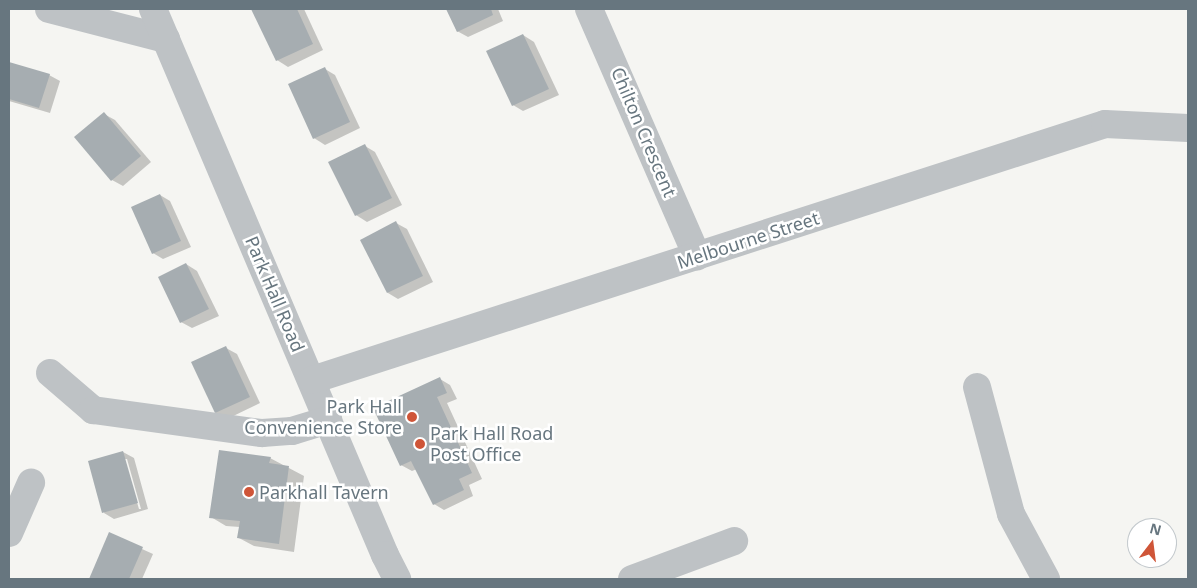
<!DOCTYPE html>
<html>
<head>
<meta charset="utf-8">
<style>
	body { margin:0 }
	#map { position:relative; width:1197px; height:588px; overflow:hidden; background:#f5f5f2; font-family:"Noto Sans",sans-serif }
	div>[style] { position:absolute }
	.shadow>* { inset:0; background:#0003 }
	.building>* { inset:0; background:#a6adb1 }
	.minor>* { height:28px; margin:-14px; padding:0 14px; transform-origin:14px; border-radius:14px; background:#bec2c5 }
	.dots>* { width:14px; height:14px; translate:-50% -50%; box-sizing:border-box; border:2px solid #fff; border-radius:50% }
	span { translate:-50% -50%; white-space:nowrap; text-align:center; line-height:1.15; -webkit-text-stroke:5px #fff; paint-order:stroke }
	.street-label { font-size:18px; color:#67767f }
	.poi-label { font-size:18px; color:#67767f }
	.right { translate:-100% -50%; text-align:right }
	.left { translate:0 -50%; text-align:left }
	.frame { position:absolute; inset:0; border:10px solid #67767f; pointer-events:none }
	.north { position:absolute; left:1127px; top:518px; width:50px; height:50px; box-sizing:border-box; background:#fff; border:1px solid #c2c8cc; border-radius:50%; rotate:15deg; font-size:14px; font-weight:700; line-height:20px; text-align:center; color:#67767f }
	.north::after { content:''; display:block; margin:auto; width:18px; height:22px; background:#cf5538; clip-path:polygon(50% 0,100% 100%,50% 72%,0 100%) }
</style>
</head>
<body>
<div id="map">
	<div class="shadow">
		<div style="clip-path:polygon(253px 9px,304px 9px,323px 50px,288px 67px,277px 60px)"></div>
		<div style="clip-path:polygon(447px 9px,498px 9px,503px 21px,468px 37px,457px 31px)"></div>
		<div style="clip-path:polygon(523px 35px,534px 42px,559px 95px,523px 111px,513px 105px)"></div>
		<div style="clip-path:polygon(9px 63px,49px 75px,60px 81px,50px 113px,9px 101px)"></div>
		<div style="clip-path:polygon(325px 69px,335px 75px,360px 128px,325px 145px,314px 138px)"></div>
		<div style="clip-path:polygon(104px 114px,115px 120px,151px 162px,123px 186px,112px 180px)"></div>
		<div style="clip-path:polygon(365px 146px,375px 152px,402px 205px,367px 222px,356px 215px)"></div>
		<div style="clip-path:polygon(160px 195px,170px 201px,191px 247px,163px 259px,153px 253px)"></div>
		<div style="clip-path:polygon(396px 223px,407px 229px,433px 282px,398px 299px,388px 293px)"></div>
		<div style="clip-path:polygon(186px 264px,197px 271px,219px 316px,192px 328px,181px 322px)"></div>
		<div style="clip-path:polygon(226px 348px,237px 354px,260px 403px,227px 419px,216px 413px,193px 362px)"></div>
		<div style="clip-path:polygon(440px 379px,450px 385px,457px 399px,447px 403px,482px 479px,469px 485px,473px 496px,444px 510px,434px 504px,417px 469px,412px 471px,401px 465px)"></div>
		<div style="clip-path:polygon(evenodd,123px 452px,134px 458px,148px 509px,114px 519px,104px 513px,123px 452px,124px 459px,127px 459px,141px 509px,139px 509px,124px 459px)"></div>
		<div style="clip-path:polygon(270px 458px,304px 476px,294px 552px,254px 546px,239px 538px,240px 527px,226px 526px,211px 517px)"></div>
		<div style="clip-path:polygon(109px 534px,153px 554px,142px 579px,90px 579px)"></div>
	</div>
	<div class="building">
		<div style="clip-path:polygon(251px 9px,297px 9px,313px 44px,276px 61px)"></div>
		<div style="clip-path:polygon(446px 9px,491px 9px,493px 15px,457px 32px)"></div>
		<div style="clip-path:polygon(523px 34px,549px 89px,512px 106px,486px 51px)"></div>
		<div style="clip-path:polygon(9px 62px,50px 74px,39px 108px,9px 99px)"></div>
		<div style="clip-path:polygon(325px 67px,350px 122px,313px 139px,288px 84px)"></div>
		<div style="clip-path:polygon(104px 112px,141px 156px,111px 181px,74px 137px)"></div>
		<div style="clip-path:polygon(365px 144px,392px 198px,355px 216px,328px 162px)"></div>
		<div style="clip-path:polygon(160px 194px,181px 241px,152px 254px,131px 207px)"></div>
		<div style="clip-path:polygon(396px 221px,423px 276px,387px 293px,360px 240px)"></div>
		<div style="clip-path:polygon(186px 263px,209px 309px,180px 323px,158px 277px)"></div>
		<div style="clip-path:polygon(226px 346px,250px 397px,215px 413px,191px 362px)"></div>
		<div style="clip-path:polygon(440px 377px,447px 393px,437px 397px,472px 473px,459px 479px,464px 490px,433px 505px,411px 461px,400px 466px,373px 408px)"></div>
		<div style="clip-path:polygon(219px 450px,271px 457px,269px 463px,289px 466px,279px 544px,237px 538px,240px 521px,209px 518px)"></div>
		<div style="clip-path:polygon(123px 451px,138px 503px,102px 513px,88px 461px)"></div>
		<div style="clip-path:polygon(109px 532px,143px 547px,129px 579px,89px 579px)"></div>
	</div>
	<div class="minor">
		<div style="left:49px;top:9px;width:121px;rotate:14.4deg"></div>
		<div style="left:153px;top:9px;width:593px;rotate:66.98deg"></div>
		<div style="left:385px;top:555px;width:27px;rotate:63deg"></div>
		<div style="left:589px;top:9px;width:270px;rotate:66.4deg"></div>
		<div style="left:50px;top:373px;width:57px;rotate:40.7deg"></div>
		<div style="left:93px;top:410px;width:171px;rotate:7.8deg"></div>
		<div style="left:262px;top:433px;width:30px;rotate:-4deg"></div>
		<div style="left:292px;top:431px;width:38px;rotate:-17deg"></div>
		<div style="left:312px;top:380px;width:833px;rotate:-17.89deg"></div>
		<div style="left:1105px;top:124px;width:83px;rotate:2.8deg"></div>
		<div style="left:977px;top:387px;width:131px;rotate:75deg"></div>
		<div style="left:1011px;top:514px;width:74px;rotate:61.7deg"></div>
		<div style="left:9px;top:533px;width:55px;rotate:-66.3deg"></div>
		<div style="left:632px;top:579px;width:109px;rotate:-20.4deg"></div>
	</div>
	<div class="dots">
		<div style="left:412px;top:417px;background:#cf5538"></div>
		<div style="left:420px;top:444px;background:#cf5538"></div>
		<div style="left:249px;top:492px;background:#cf5538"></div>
	</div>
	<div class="street-label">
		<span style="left:644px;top:132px;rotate:67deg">Chilton Crescent</span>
		<span style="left:748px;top:240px;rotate:-18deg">Melbourne Street</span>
		<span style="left:275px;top:294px;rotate:67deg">Park Hall Road</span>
	</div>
	<div class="poi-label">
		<span class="right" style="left:402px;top:417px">Park Hall<br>Convenience Store</span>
		<span class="left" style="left:430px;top:444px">Park Hall Road<br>Post Office</span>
		<span class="left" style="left:259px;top:492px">Parkhall Tavern</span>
	</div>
	<div class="frame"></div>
	<div class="north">N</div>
</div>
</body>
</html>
